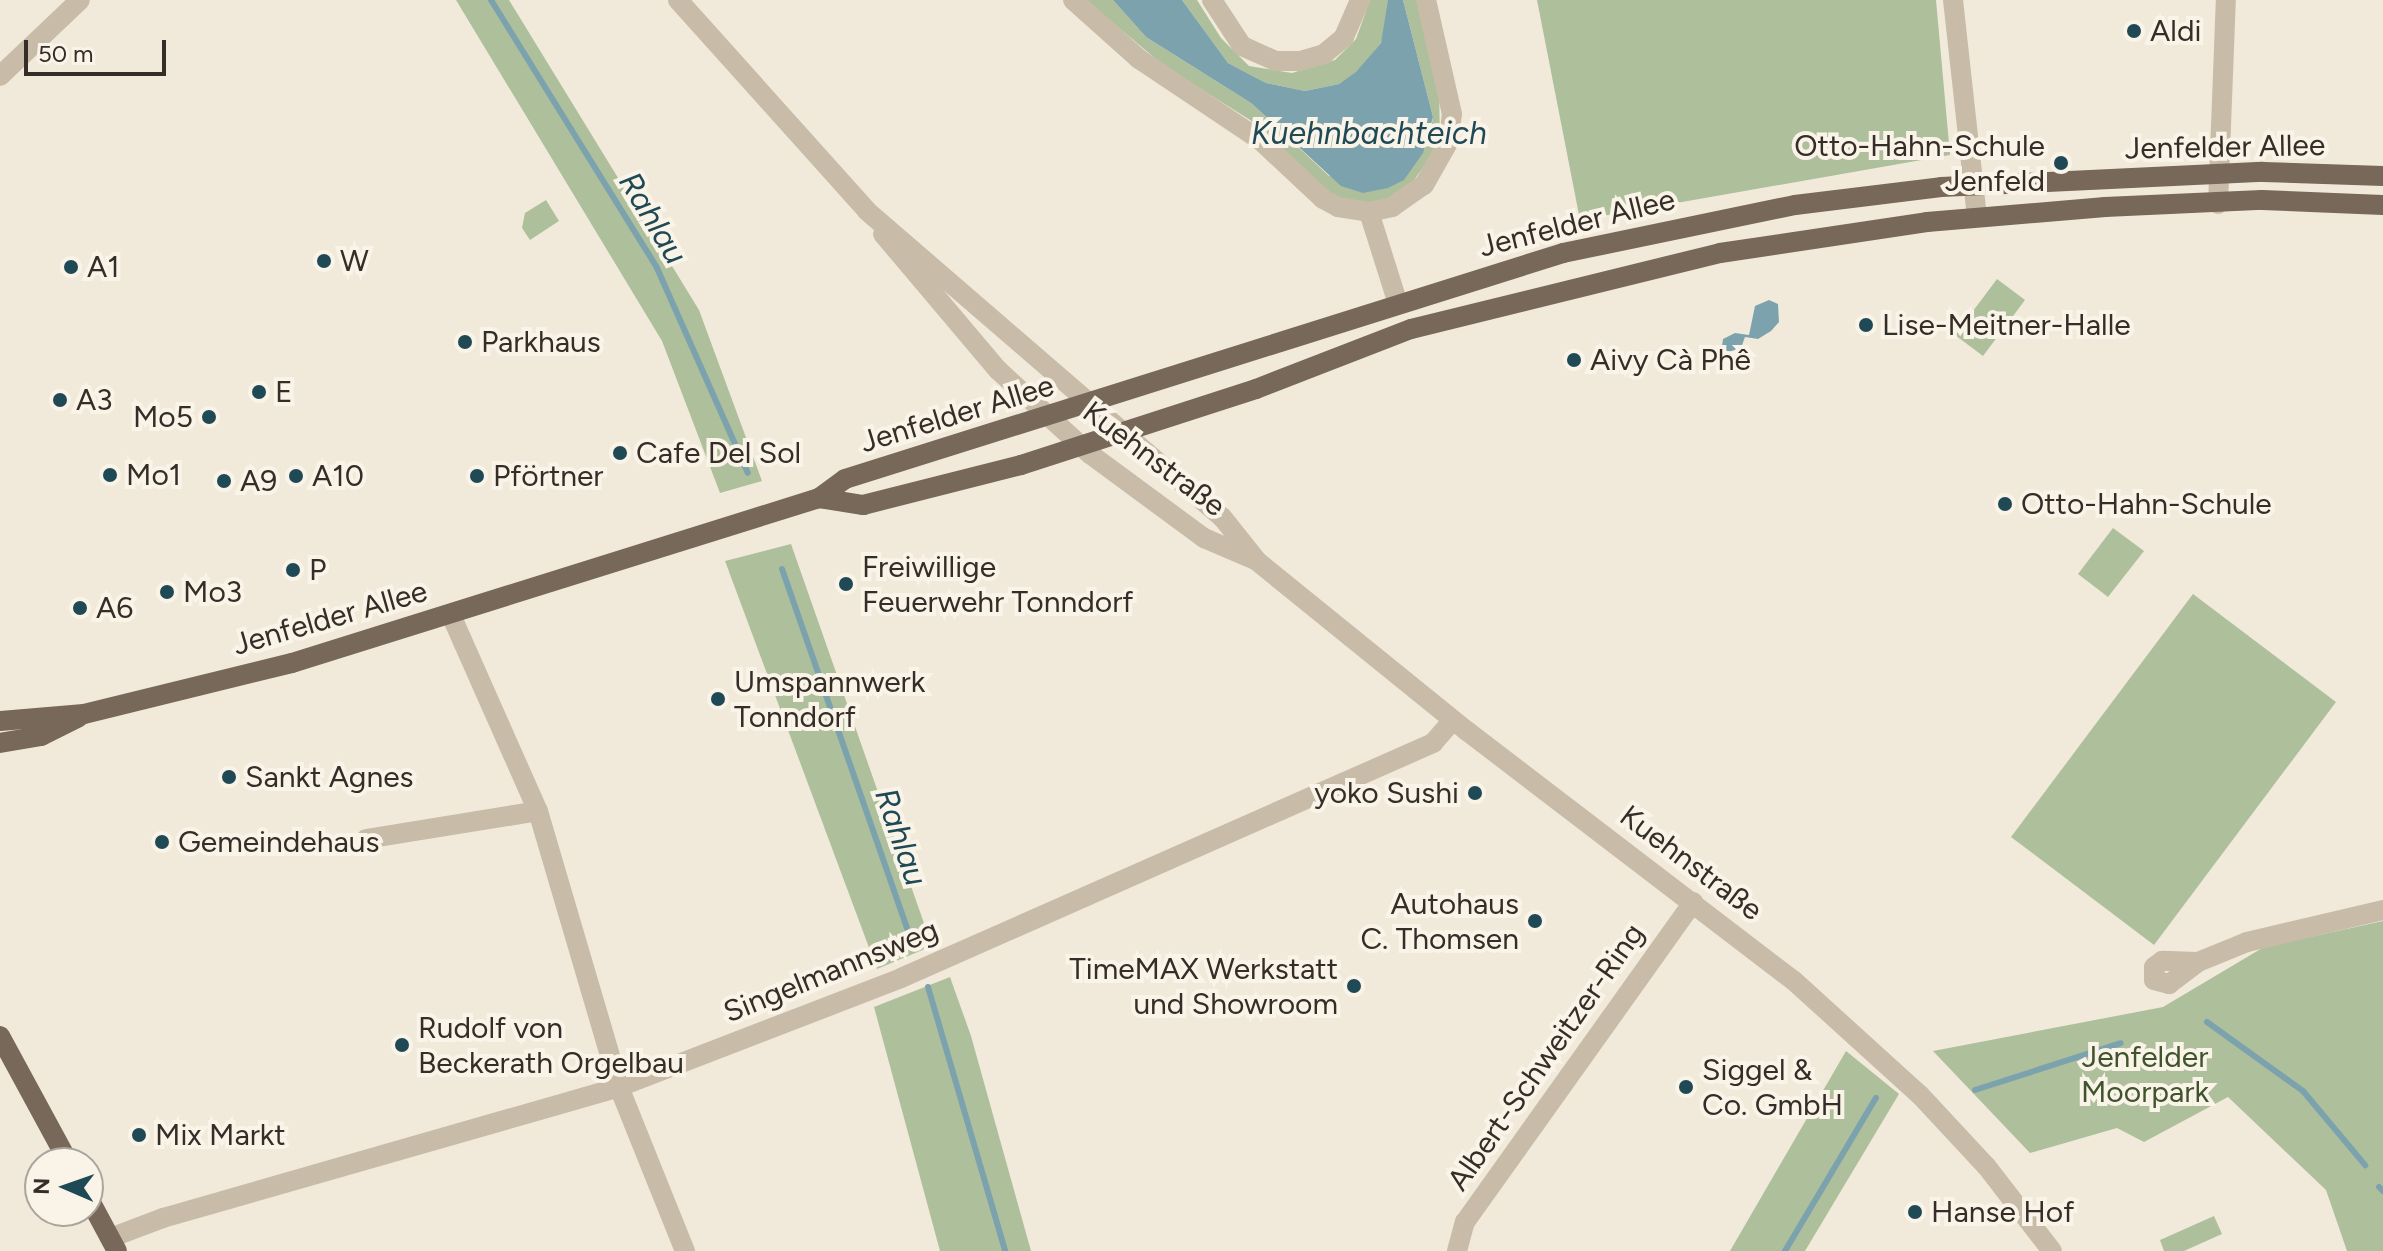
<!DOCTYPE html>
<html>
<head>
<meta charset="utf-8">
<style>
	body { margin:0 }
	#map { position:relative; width:2383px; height:1251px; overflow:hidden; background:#f1eadb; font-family:Figtree,sans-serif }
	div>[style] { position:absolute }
	.green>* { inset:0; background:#aebf9c }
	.water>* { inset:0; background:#7ca3ad }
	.stream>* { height:6px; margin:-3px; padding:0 3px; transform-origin:3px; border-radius:3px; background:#7ca3ad }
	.minor>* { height:20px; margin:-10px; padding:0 10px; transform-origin:10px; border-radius:10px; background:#c8bca8 }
	.major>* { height:20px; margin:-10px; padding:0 10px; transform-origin:10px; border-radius:10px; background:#776859 }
	.dots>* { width:22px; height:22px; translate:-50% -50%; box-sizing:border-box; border:4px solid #f9f3e8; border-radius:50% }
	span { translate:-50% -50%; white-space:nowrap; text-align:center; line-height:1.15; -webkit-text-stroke:8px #f9f3e8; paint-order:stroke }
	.poi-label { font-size:30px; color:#352e28 }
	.left { translate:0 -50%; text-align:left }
	.right { translate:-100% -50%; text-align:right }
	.street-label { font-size:30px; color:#352e28 }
	.park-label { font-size:30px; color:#3f532d }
	.water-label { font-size:32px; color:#1f4955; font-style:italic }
	.north { position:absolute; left:24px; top:1147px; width:80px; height:80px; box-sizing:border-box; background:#f9f3e8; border:2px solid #aba49b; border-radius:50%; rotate:272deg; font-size:22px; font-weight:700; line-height:32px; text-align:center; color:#352e28 }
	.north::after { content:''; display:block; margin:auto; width:28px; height:36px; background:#1f4955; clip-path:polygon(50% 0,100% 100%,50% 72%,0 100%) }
	.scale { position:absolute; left:24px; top:40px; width:142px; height:36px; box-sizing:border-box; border:4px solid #352e28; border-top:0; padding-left:10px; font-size:24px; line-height:28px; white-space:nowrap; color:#352e28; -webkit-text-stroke:6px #f9f3e8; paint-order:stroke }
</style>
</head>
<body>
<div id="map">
	<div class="green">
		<div style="clip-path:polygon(456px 0,509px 0,699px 310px,762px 481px,720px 493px,662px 341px)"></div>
		<div style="clip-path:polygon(1086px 0,1113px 0,1146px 37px,1251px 103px,1329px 176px,1430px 135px,1433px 117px,1403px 0,1417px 0,1439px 82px,1440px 144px,1406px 191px,1377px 205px,1335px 197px,1250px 120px,1163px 65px)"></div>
		<div style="clip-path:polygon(1182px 0,1197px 0,1221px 38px,1249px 66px,1292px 73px,1335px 60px,1356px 39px,1370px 0,1388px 0,1387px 22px,1381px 43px,1356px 73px,1339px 84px,1305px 91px,1266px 83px,1228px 63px)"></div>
		<div style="clip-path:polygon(1537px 0,1936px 0,1950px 155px,1580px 220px)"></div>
		<div style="clip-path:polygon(546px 200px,559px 221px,530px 240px,522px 228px,525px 213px)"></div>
		<div style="clip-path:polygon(1997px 279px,2025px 300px,1983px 356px,1955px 335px)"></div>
		<div style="clip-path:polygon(2113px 528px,2144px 551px,2108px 597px,2078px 574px)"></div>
		<div style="clip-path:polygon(791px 544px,932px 946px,877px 969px,725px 561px)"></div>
		<div style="clip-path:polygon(2193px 594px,2336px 702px,2154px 945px,2011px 837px)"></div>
		<div style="clip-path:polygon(2383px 921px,2383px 1251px,2347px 1251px,2326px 1190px,2228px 1097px,2144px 1142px,2117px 1128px,2030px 1153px,1933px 1051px,2163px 1007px,2264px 947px)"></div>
		<div style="clip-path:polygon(950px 977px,971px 1036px,1031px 1251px,940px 1251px,874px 1007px)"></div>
		<div style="clip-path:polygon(1846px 1051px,1899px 1094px,1805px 1251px,1730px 1251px)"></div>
		<div style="clip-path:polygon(2214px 1216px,2222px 1234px,2184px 1251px,2164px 1251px,2160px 1240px)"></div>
	</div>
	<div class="water">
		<div style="clip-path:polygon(1113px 0,1182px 0,1228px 63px,1266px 83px,1305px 91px,1339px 84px,1356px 72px,1381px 43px,1388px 0,1403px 0,1433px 117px,1423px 153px,1404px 180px,1388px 188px,1363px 193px,1341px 186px,1251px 103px,1146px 37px)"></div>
		<div style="clip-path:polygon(1769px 300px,1778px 304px,1779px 322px,1771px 331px,1758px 339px,1745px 337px,1741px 348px,1728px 352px,1722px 346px,1723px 339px,1735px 333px,1749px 335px,1755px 306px)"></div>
	</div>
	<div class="stream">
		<div style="left:491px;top:0;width:315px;rotate:58.2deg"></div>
		<div style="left:657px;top:268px;width:224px;rotate:66.1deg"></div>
		<div style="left:782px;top:569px;width:393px;rotate:70.8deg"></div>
		<div style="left:928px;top:987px;width:275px;rotate:73.7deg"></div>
		<div style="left:2207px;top:1022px;width:118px;rotate:35.7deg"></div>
		<div style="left:2303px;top:1091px;width:97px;rotate:50deg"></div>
		<div style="left:1975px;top:1090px;width:153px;rotate:-17.8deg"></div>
		<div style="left:2379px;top:1187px;width:6px;rotate:45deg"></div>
		<div style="left:1785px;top:1251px;width:178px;rotate:-59.3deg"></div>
	</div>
	<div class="minor">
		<div style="left:678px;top:0;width:283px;rotate:48.1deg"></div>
		<div style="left:867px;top:211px;width:469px;rotate:40.8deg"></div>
		<div style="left:1222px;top:517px;width:56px;rotate:51.5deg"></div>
		<div style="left:1257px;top:561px;width:270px;rotate:39deg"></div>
		<div style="left:1467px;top:731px;width:410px;rotate:37.4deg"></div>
		<div style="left:1793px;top:980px;width:171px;rotate:42.2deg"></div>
		<div style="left:1920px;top:1095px;width:98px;rotate:47.1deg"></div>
		<div style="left:1987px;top:1167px;width:106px;rotate:52.3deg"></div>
		<div style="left:1073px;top:0;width:89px;rotate:41.8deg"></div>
		<div style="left:1139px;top:59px;width:146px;rotate:33.8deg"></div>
		<div style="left:1260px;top:140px;width:86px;rotate:43.1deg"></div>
		<div style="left:1323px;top:199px;width:17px;rotate:28deg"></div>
		<div style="left:1338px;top:207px;width:31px;rotate:9deg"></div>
		<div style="left:1369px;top:212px;width:24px;rotate:-12deg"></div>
		<div style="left:1392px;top:207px;width:39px;rotate:-35deg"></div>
		<div style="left:1424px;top:185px;width:51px;rotate:-60.4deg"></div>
		<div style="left:1449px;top:141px;width:27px;rotate:-84deg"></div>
		<div style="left:1452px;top:114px;width:117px;rotate:-102.8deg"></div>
		<div style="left:1212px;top:0;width:55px;rotate:56.9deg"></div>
		<div style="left:1242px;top:46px;width:37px;rotate:24deg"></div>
		<div style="left:1276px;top:61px;width:24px"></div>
		<div style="left:1300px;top:61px;width:25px;rotate:-16deg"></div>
		<div style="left:1324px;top:54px;width:26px;rotate:-40deg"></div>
		<div style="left:1344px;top:37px;width:40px;rotate:-66.6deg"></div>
		<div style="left:1953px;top:0;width:218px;rotate:83.7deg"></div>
		<div style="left:0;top:76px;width:110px;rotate:-43.5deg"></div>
		<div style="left:2218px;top:204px;width:204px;rotate:-87.8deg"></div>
		<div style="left:1369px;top:212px;width:96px;rotate:72.5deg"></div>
		<div style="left:883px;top:234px;width:178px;rotate:49.8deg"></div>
		<div style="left:998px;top:370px;width:125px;rotate:42.4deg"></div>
		<div style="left:1090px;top:454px;width:142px;rotate:36.4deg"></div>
		<div style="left:1204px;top:538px;width:56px;rotate:23.3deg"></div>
		<div style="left:451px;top:615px;width:214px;rotate:66.1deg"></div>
		<div style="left:538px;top:811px;width:288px;rotate:73.6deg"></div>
		<div style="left:619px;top:1087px;width:177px;rotate:68.1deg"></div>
		<div style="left:366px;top:839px;width:174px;rotate:-9.2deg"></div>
		<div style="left:2198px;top:962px;width:36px;rotate:-178deg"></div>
		<div style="left:2162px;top:961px;width:10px;rotate:143deg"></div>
		<div style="left:2154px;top:967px;width:13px;rotate:90deg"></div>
		<div style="left:2154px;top:980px;width:16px;rotate:15deg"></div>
		<div style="left:2169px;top:984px;width:36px;rotate:-37deg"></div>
		<div style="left:2198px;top:962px;width:53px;rotate:-22.2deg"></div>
		<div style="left:2247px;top:942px;width:140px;rotate:-13.2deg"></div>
		<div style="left:110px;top:1238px;width:57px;rotate:-20.7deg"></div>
		<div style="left:163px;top:1218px;width:474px;rotate:-16deg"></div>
		<div style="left:619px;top:1087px;width:302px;rotate:-21.1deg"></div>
		<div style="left:901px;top:978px;width:582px;rotate:-23.83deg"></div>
		<div style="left:1433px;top:743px;width:30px;rotate:-49deg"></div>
		<div style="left:1457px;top:1251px;width:30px;rotate:-75deg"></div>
		<div style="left:1465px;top:1222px;width:393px;rotate:-54.5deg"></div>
	</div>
	<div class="major">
		<div style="left:819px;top:498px;width:45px;rotate:9deg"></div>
		<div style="left:863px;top:505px;width:163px;rotate:-14.2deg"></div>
		<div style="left:1021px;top:465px;width:247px;rotate:-17.9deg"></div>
		<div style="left:1256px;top:389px;width:166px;rotate:-21.2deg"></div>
		<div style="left:1411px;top:329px;width:318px;rotate:-13.8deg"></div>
		<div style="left:1720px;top:253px;width:209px;rotate:-8.5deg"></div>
		<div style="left:1927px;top:222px;width:179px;rotate:-4.8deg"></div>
		<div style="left:2105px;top:207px;width:157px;rotate:-2.6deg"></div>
		<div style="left:2262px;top:200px;width:121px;rotate:2.4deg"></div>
		<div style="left:0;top:721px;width:84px;rotate:-4.8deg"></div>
		<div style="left:84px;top:714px;width:214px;rotate:-13.8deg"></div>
		<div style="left:292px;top:663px;width:552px;rotate:-17.38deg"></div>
		<div style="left:819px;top:498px;width:32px;rotate:-36deg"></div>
		<div style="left:845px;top:479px;width:753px;rotate:-17.47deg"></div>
		<div style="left:1563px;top:253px;width:237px;rotate:-11.7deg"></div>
		<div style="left:1795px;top:205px;width:147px;rotate:-7deg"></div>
		<div style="left:1941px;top:187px;width:322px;rotate:-2.7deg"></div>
		<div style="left:2263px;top:172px;width:120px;rotate:1.9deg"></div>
		<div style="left:0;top:743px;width:42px;rotate:-9.7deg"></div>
		<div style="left:41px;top:736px;width:42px;rotate:-26.6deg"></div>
		<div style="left:0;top:1036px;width:145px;rotate:61.5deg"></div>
		<div style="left:88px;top:1197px;width:61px;rotate:61.8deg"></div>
	</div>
	<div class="dots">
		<div style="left:2134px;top:31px;background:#1f4955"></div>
		<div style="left:2061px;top:163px;background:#1f4955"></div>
		<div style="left:324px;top:261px;background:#1f4955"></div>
		<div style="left:71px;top:267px;background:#1f4955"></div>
		<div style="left:1866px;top:325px;background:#1f4955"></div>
		<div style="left:465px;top:342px;background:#1f4955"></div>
		<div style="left:1574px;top:360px;background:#1f4955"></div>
		<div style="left:259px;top:392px;background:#1f4955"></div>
		<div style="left:60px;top:400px;background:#1f4955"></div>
		<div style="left:209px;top:417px;background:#1f4955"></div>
		<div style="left:620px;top:453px;background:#1f4955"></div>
		<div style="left:110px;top:475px;background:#1f4955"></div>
		<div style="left:296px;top:476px;background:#1f4955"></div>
		<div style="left:477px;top:476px;background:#1f4955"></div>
		<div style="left:224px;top:481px;background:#1f4955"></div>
		<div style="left:2005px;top:504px;background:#1f4955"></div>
		<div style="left:293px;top:570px;background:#1f4955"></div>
		<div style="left:846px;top:584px;background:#1f4955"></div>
		<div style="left:167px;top:592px;background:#1f4955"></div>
		<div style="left:80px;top:608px;background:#1f4955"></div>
		<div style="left:718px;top:699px;background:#1f4955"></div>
		<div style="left:229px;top:777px;background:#1f4955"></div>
		<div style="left:1475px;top:793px;background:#1f4955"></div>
		<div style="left:162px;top:842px;background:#1f4955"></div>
		<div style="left:1535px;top:921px;background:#1f4955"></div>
		<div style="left:1354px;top:986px;background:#1f4955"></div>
		<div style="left:402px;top:1045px;background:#1f4955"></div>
		<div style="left:1686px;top:1087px;background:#1f4955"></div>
		<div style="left:139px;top:1135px;background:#1f4955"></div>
		<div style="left:1915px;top:1212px;background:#1f4955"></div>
	</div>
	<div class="poi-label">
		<span class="left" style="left:2150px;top:31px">Aldi</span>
		<span class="right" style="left:2045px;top:163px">Otto-Hahn-Schule<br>Jenfeld</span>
		<span class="left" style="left:340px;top:261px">W</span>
		<span class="left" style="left:87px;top:267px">A1</span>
		<span class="left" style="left:1882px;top:325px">Lise-Meitner-Halle</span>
		<span class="left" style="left:481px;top:342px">Parkhaus</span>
		<span class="left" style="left:1590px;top:360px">Aivy Cà Phê</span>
		<span class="left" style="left:275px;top:392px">E</span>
		<span class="left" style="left:76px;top:400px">A3</span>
		<span class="right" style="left:193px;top:417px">Mo5</span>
		<span class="left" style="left:636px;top:453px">Cafe Del Sol</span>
		<span class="left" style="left:126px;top:475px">Mo1</span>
		<span class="left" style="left:312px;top:476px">A10</span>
		<span class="left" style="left:493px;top:476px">Pförtner</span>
		<span class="left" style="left:240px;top:481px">A9</span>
		<span class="left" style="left:2021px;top:504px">Otto-Hahn-Schule</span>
		<span class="left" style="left:862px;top:584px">Freiwillige<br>Feuerwehr Tonndorf</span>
		<span class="left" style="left:309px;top:570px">P</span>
		<span class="left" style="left:183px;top:592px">Mo3</span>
		<span class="left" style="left:96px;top:608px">A6</span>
		<span class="left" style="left:734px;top:699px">Umspannwerk<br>Tonndorf</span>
		<span class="left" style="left:245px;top:777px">Sankt Agnes</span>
		<span class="right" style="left:1459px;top:793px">yoko Sushi</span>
		<span class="left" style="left:178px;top:842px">Gemeindehaus</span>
		<span class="right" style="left:1519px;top:921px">Autohaus<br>C. Thomsen</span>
		<span class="right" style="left:1338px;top:986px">TimeMAX Werkstatt<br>und Showroom</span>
		<span class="left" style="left:418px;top:1045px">Rudolf von<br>Beckerath Orgelbau</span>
		<span class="left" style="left:1702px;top:1087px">Siggel &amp;<br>Co. GmbH</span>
		<span class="left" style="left:155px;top:1135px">Mix Markt</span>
		<span class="left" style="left:1931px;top:1212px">Hanse Hof</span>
	</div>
	<div class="street-label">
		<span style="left:2225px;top:147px;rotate:-1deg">Jenfelder Allee</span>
		<span style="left:1577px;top:223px;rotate:-14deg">Jenfelder Allee</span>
		<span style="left:957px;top:414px;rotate:-17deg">Jenfelder Allee</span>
		<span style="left:1154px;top:459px;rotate:37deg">Kuehnstraße</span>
		<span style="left:330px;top:618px;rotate:-16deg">Jenfelder Allee</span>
		<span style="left:1691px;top:863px;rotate:37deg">Kuehnstraße</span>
		<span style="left:831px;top:971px;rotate:-22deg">Singelmannsweg</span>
		<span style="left:1546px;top:1057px;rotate:-55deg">Albert-Schweitzer-Ring</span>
	</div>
	<div class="park-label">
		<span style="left:2145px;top:1074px">Jenfelder<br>Moorpark</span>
	</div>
	<div class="water-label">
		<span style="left:1369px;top:133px">Kuehnbachteich</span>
		<span style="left:653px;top:218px;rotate:59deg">Rahlau</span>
		<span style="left:901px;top:837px;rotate:71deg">Rahlau</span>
	</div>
	<div class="north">N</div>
	<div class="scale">50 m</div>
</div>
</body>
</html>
